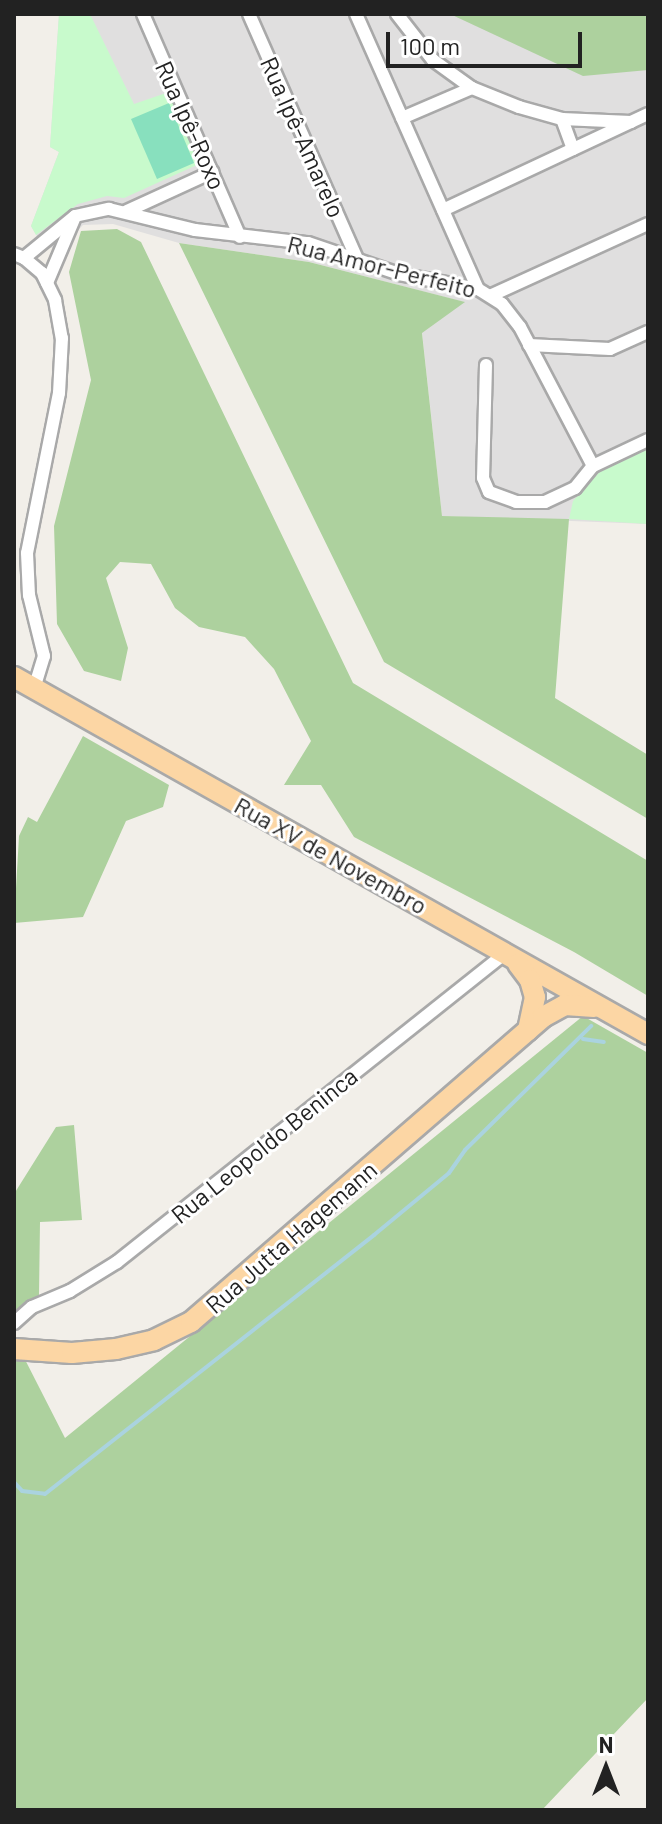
<!DOCTYPE html>
<html>
<head>
<meta charset="utf-8">
<style>
	body { margin:0 }
	#map { position:relative; width:662px; height:1824px; overflow:hidden; background:#f2efe9; font-family:Barlow,sans-serif }
	div>[style] { position:absolute }
	.residential>* { inset:0; background:#e0dfdf }
	.forest>* { inset:0; background:#add19e }
	.park>* { inset:0; background:#c8facc }
	.pitch>* { inset:0; background:#88e0be }
	.stream>* { height:4px; margin:-2px; padding:0 2px; transform-origin:2px; border-radius:2px; background:#aad3df }
	.roads { filter:drop-shadow(2px 0 #a9a9a9) drop-shadow(-2px 0 #a9a9a9) drop-shadow(0 2px #a9a9a9) drop-shadow(0 -2px #a9a9a9) }
	.street>* { height:12px; margin:-6px; padding:0 6px; transform-origin:6px; border-radius:6px; background:#fff }
	.primary>* { height:20px; margin:-10px; padding:0 10px; transform-origin:10px; border-radius:10px; background:#fcd6a4 }
	span { translate:-50% -50%; white-space:nowrap; text-align:center; line-height:1.15; -webkit-text-stroke:6px #fff; paint-order:stroke }
	.street-label { font-size:24px; color:#222 }
	.frame { position:absolute; inset:0; border:16px solid #222; pointer-events:none }
	.north { position:absolute; left:566px; top:1728px; width:80px; height:80px; -webkit-text-stroke:6px #fff; paint-order:stroke; rotate:0deg; font-size:22px; font-weight:700; line-height:32px; text-align:center; color:#222 }
	.north::after { content:''; display:block; margin:auto; width:28px; height:36px; background:#222; clip-path:polygon(50% 0,100% 100%,50% 72%,0 100%) }
	.scale { position:absolute; left:386px; top:32px; width:196px; height:36px; box-sizing:border-box; border:4px solid #222; border-top:0; padding-left:10px; font-size:24px; line-height:28px; white-space:nowrap; color:#222; -webkit-text-stroke:6px #fff; paint-order:stroke }
</style>
</head>
<body>
<div id="map">
	<div class="residential">
		<div style="clip-path:polygon(59px 14px,648px 14px,648px 524px,442px 516px,422px 332px,464px 302px,309px 262px,179px 243px,113px 224px,83px 225px,59px 251px,41px 243px,31px 226px,59px 152px,50px 147px)"></div>
	</div>
	<div class="forest">
		<div style="clip-path:polygon(450px 14px,648px 14px,648px 70px,583px 76px)"></div>
		<div style="clip-path:polygon(117px 229px,141px 242px,353px 683px,648px 861px,648px 996px,574px 952px,354px 837px,321px 785px,284px 785px,311px 741px,274px 669px,245px 637px,199px 627px,175px 608px,151px 564px,120px 562px,106px 578px,128px 648px,121px 681px,84px 671px,57px 624px,54px 526px,91px 380px,69px 272px,81px 231px)"></div>
		<div style="clip-path:polygon(179px 243px,309px 262px,465px 302px,422px 333px,442px 516px,569px 519px,555px 698px,648px 755px,648px 819px,384px 662px)"></div>
		<div style="clip-path:polygon(83px 736px,169px 785px,163px 807px,126px 821px,83px 917px,14px 923px,19px 836px,28px 817px,37px 822px)"></div>
		<div style="clip-path:polygon(583px 1016px,648px 1053px,648px 1698px,542px 1810px,14px 1810px,14px 1338px,65px 1438px)"></div>
		<div style="clip-path:polygon(74px 1125px,82px 1220px,40px 1222px,39px 1295px,14px 1313px,14px 1194px,56px 1127px)"></div>
	</div>
	<div class="park">
		<div style="clip-path:polygon(59px 14px,90px 14px,134px 104px,169px 92px,199px 164px,124px 198px,107px 196px,78px 204px,36px 235px,31px 226px,59px 152px,50px 147px)"></div>
		<div style="clip-path:polygon(648px 447px,648px 524px,569px 519px,573px 501px,604px 467px)"></div>
	</div>
	<div class="pitch">
		<div style="clip-path:polygon(169px 103px,194px 163px,157px 179px,131px 119px)"></div>
	</div>
	<div class="stream">
		<div style="left:583px;top:1039px;width:21px;rotate:8deg"></div>
		<div style="left:14px;top:1482px;width:12px;rotate:48deg"></div>
		<div style="left:22px;top:1491px;width:23px;rotate:7deg"></div>
		<div style="left:45px;top:1494px;width:419px;rotate:-38.2deg"></div>
		<div style="left:374px;top:1235px;width:97px;rotate:-39.6deg"></div>
		<div style="left:449px;top:1173px;width:28px;rotate:-55deg"></div>
		<div style="left:465px;top:1150px;width:177px;rotate:-44.5deg"></div>
	</div>
	<div class="roads">
		<div class="street">
			<div style="left:143px;top:14px;width:243px;rotate:66.5deg"></div>
			<div style="left:249px;top:14px;width:268px;rotate:66.2deg"></div>
			<div style="left:356px;top:14px;width:301px;rotate:66.1deg"></div>
			<div style="left:397px;top:14px;width:58px;rotate:52deg"></div>
			<div style="left:433px;top:60px;width:48px;rotate:35.7deg"></div>
			<div style="left:472px;top:88px;width:51px;rotate:22deg"></div>
			<div style="left:519px;top:107px;width:45px;rotate:15.6deg"></div>
			<div style="left:562px;top:119px;width:69px;rotate:2.5deg"></div>
			<div style="left:402px;top:118px;width:76px;rotate:-23.2deg"></div>
			<div style="left:562px;top:119px;width:32px;rotate:70deg"></div>
			<div style="left:443px;top:210px;width:226px;rotate:-25.1deg"></div>
			<div style="left:127px;top:211px;width:94px;rotate:-24.6deg"></div>
			<div style="left:14px;top:254px;width:11px;rotate:22deg"></div>
			<div style="left:24px;top:258px;width:23px;rotate:40deg"></div>
			<div style="left:42px;top:273px;width:30px;rotate:64deg"></div>
			<div style="left:55px;top:300px;width:39px;rotate:80deg"></div>
			<div style="left:62px;top:338px;width:55px;rotate:93.1deg"></div>
			<div style="left:59px;top:393px;width:163px;rotate:101.3deg"></div>
			<div style="left:27px;top:553px;width:42px;rotate:87.3deg"></div>
			<div style="left:29px;top:595px;width:63px;rotate:76.2deg"></div>
			<div style="left:44px;top:656px;width:34px;rotate:107deg"></div>
			<div style="left:24px;top:258px;width:66px;rotate:-39.5deg"></div>
			<div style="left:75px;top:216px;width:35px;rotate:-12deg"></div>
			<div style="left:109px;top:209px;width:89px;rotate:13.7deg"></div>
			<div style="left:195px;top:230px;width:114px;rotate:6.6deg"></div>
			<div style="left:308px;top:243px;width:96px;rotate:18.8deg"></div>
			<div style="left:399px;top:274px;width:80px;rotate:10.8deg"></div>
			<div style="left:478px;top:289px;width:28px;rotate:32deg"></div>
			<div style="left:502px;top:304px;width:29px;rotate:52deg"></div>
			<div style="left:520px;top:327px;width:157px;rotate:62.3deg"></div>
			<div style="left:47px;top:283px;width:69px;rotate:-67.1deg"></div>
			<div style="left:492px;top:295px;width:171px;rotate:-24.5deg"></div>
			<div style="left:529px;top:345px;width:81px;rotate:2.8deg"></div>
			<div style="left:610px;top:349px;width:42px;rotate:-24.1deg"></div>
			<div style="left:486px;top:365px;width:113px;rotate:91.5deg"></div>
			<div style="left:483px;top:478px;width:15px;rotate:67deg"></div>
			<div style="left:489px;top:492px;width:29px;rotate:20deg"></div>
			<div style="left:516px;top:502px;width:29px"></div>
			<div style="left:545px;top:502px;width:33px;rotate:-25deg"></div>
			<div style="left:575px;top:488px;width:28px;rotate:-51deg"></div>
			<div style="left:593px;top:466px;width:61px;rotate:-25.3deg"></div>
			<div style="left:14px;top:1323px;width:24px;rotate:-42deg"></div>
			<div style="left:32px;top:1307px;width:41px;rotate:-22.8deg"></div>
			<div style="left:70px;top:1291px;width:55px;rotate:-31.7deg"></div>
			<div style="left:117px;top:1262px;width:497px;rotate:-38.5deg"></div>
		</div>
		<div class="primary">
			<div style="left:14px;top:677px;width:728px;rotate:29.38deg"></div>
			<div style="left:518px;top:964px;width:20px;rotate:53deg"></div>
			<div style="left:530px;top:980px;width:18px;rotate:74deg"></div>
			<div style="left:535px;top:997px;width:34px;rotate:102deg"></div>
			<div style="left:14px;top:1349px;width:58px;rotate:3.9deg"></div>
			<div style="left:72px;top:1353px;width:44px;rotate:-5.2deg"></div>
			<div style="left:116px;top:1349px;width:39px;rotate:-13deg"></div>
			<div style="left:154px;top:1340px;width:41px;rotate:-25.9deg"></div>
			<div style="left:191px;top:1322px;width:466px;rotate:-40.9deg"></div>
			<div style="left:543px;top:1017px;width:25px;rotate:-29deg"></div>
			<div style="left:565px;top:1005px;width:29px;rotate:4deg"></div>
		</div>
	</div>
	<div class="street-label">
		<span style="left:191px;top:125px;rotate:66deg">Rua Ipê-Roxo</span>
		<span style="left:303px;top:137px;rotate:66deg">Rua Ipê-Amarelo</span>
		<span style="left:382px;top:266px;rotate:14deg">Rua Amor-Perfeito</span>
		<span style="left:331px;top:855px;rotate:29deg">Rua XV de Novembro</span>
		<span style="left:264px;top:1145px;rotate:-39deg">Rua Leopoldo Beninca</span>
		<span style="left:291px;top:1237px;rotate:-41deg">Rua Jutta Hagemann</span>
	</div>
	<div class="frame"></div>
	<div class="north">N</div>
	<div class="scale">100 m</div>
</div>
</body>
</html>
